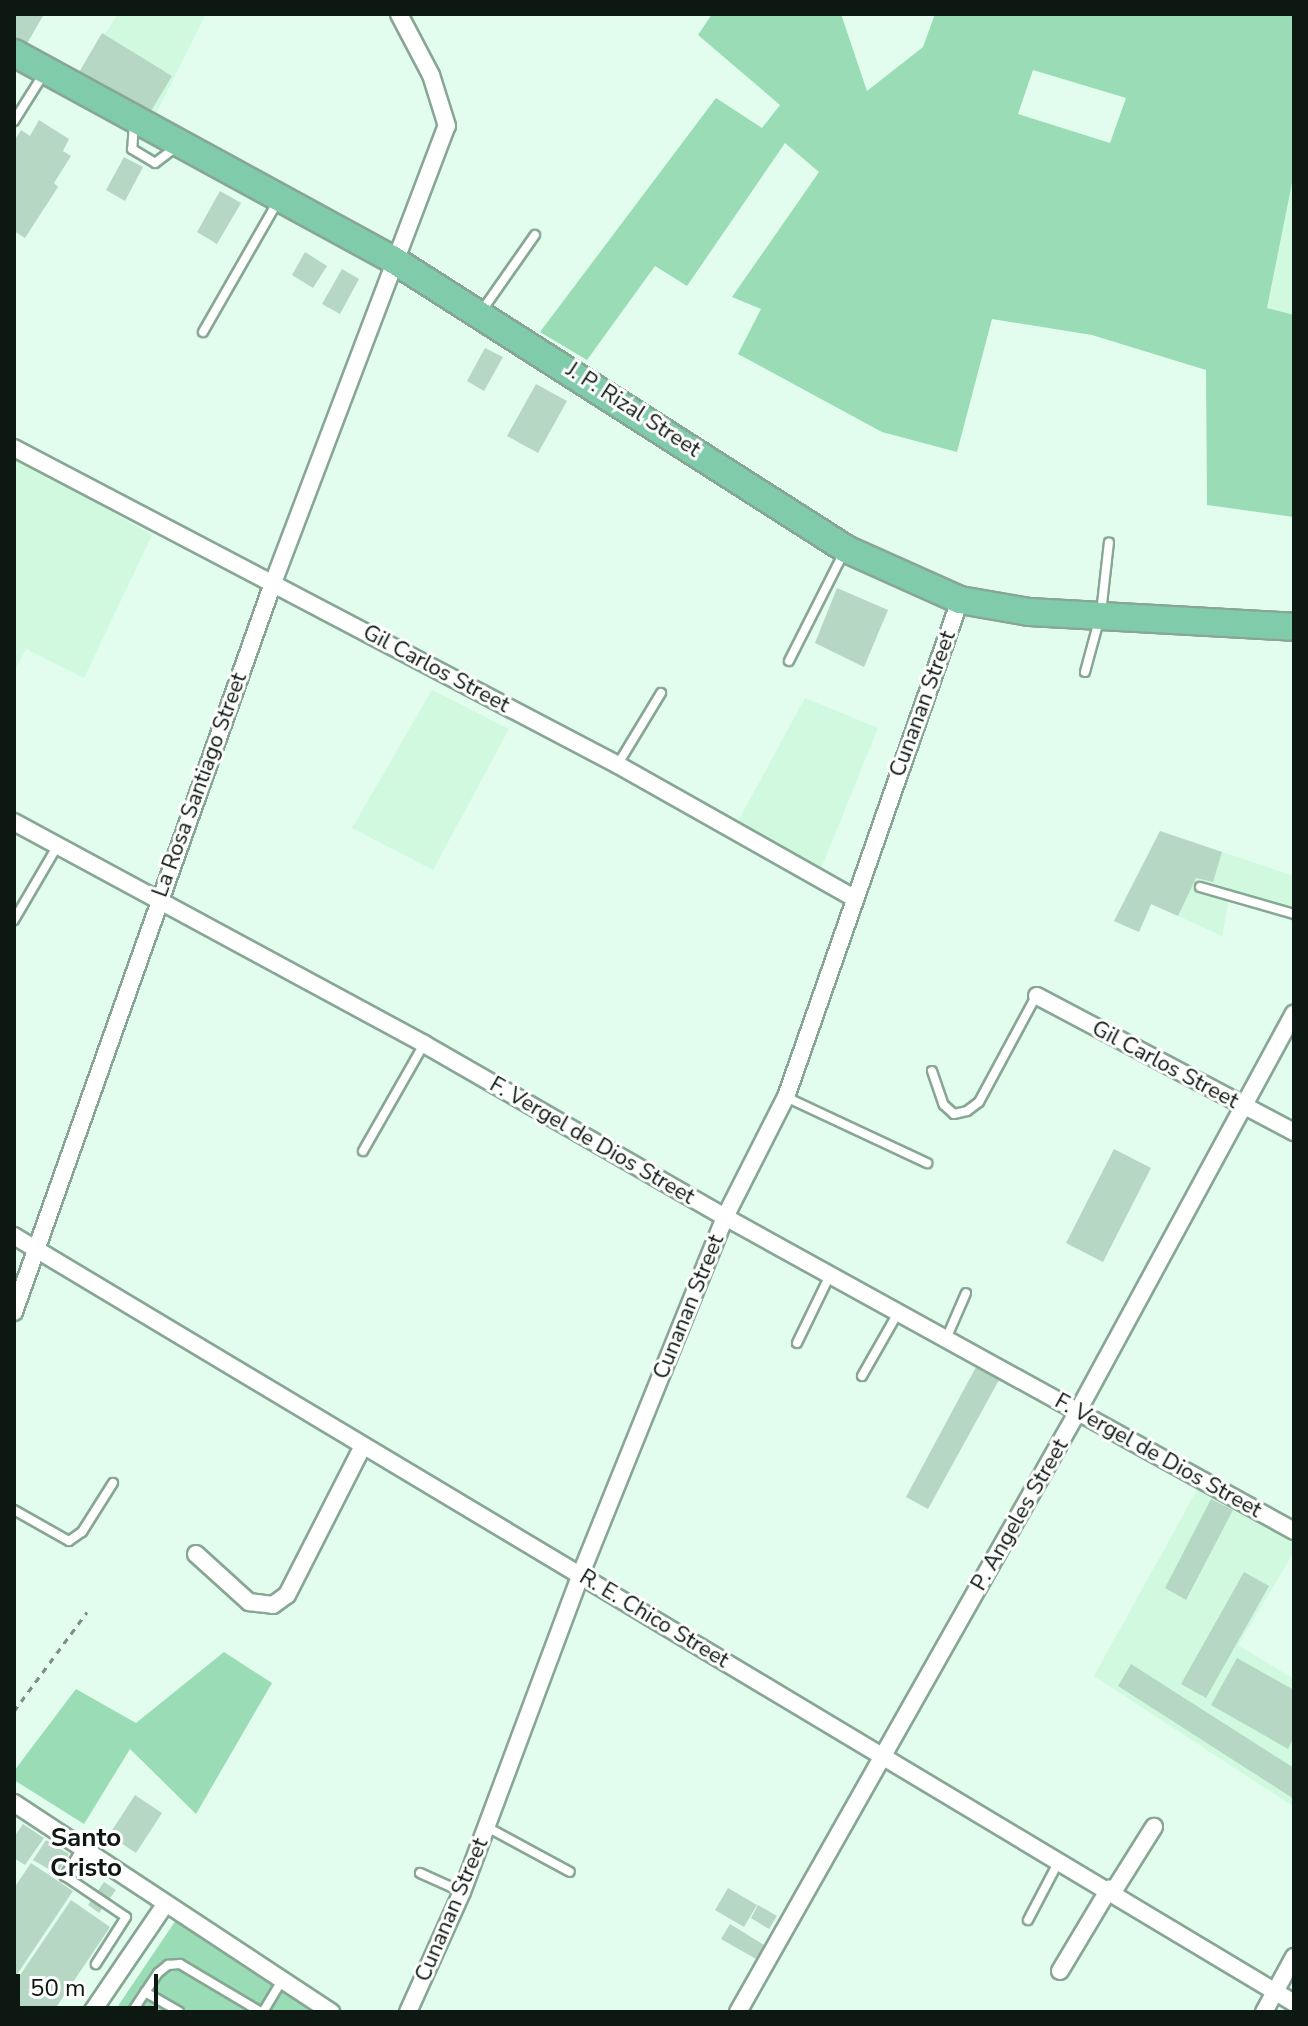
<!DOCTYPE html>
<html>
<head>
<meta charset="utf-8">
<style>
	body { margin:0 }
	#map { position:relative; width:1308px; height:2026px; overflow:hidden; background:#e2fded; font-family:"Nunito Sans",sans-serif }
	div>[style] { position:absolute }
	.built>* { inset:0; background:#d0f9e0 }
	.green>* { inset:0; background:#99dcb6 }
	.building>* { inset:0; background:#b6d7c3 }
	.path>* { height:3px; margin-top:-1.5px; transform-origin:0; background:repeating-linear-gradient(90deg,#7c9084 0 6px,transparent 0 12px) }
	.roads { filter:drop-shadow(2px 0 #87a794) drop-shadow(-2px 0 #87a794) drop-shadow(0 2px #87a794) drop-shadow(0 -2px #87a794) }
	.service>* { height:8px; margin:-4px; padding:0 4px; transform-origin:4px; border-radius:4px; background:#fff }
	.minor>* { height:16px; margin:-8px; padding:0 8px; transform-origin:8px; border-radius:8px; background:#fff }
	.primary>* { height:26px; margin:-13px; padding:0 13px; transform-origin:13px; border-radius:13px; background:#80ccaa }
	span { translate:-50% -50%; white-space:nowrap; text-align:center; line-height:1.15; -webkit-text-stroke:6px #fff; paint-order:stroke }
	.street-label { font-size:22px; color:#0c1811 }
	.quarter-label { font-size:26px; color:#0c1811; font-weight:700 }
	.frame { position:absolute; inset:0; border:16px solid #0c1811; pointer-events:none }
	.scale { position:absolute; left:16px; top:1974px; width:142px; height:36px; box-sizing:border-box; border:4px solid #0c1811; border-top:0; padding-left:10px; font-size:24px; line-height:28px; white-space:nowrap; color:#0c1811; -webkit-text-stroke:6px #fff; paint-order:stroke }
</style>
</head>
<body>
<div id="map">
	<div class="built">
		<div style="clip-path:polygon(118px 14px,206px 14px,156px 114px,77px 76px)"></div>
		<div style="clip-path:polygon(1294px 173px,1294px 315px,1267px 309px)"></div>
		<div style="clip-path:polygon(14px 456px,152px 535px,84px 678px,26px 649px,14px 672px)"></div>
		<div style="clip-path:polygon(432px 690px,509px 729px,433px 870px,352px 828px)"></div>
		<div style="clip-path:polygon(805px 698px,878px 728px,820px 871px,736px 825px)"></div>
		<div style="clip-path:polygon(1160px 831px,1294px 876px,1294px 922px,1230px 895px,1222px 936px,1152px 904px,1139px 932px,1114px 921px)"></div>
		<div style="clip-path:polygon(1202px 1481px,1294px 1529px,1294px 1552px,1238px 1645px,1294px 1679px,1294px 1807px,1094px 1676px)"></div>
	</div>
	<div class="green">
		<div style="clip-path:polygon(evenodd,712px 14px,841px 14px,867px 91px,923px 47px,935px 14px,1294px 14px,1294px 173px,1267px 308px,1294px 315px,1294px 517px,1207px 505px,1206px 370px,1092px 335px,992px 319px,957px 452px,882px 432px,738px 354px,761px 309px,732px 297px,819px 172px,785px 143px,687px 286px,655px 266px,587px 360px,540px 332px,716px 98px,762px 128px,780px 105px,698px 35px,712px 14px,1033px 70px,1126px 98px,1110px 143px,1018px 114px,1033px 70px)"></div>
		<div style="clip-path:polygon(224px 1652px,272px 1683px,196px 1814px,130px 1749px,84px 1824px,14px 1780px,14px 1771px,76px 1689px,136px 1723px)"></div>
		<div style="clip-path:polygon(176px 1920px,319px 2012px,114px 2012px)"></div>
	</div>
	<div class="building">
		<div style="clip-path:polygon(14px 14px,44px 14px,25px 47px,14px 41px)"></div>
		<div style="clip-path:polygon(102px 33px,172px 76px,148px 116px,78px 74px)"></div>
		<div style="clip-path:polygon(39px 120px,69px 139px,63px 151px,71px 156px,54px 183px,58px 187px,25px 238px,14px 231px,14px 141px,21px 130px,30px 136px)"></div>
		<div style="clip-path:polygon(124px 157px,143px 167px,125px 201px,106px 190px)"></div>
		<div style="clip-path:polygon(220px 191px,241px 203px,217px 244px,197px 232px)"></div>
		<div style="clip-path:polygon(305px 252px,327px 266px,313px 288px,292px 275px)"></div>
		<div style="clip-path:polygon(342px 269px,359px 279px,340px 314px,322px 304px)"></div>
		<div style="clip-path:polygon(485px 348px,503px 357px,484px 391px,467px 381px)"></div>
		<div style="clip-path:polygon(536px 384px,567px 401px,538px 453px,507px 436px)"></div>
		<div style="clip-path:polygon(837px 588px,888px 610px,864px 667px,815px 643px)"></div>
		<div style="clip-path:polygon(1160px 831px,1222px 852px,1213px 882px,1196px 878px,1178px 916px,1151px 904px,1139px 932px,1114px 921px)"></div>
		<div style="clip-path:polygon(1114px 1149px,1151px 1168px,1103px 1262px,1066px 1243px)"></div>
		<div style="clip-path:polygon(976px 1367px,999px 1380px,928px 1509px,906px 1497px)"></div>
		<div style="clip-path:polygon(1211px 1499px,1233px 1510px,1186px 1600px,1165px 1588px)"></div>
		<div style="clip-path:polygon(1244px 1572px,1269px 1586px,1206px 1698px,1181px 1684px)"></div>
		<div style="clip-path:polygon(1237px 1658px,1294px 1690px,1294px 1737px,1288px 1749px,1211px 1705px)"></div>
		<div style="clip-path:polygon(1131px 1664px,1294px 1768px,1294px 1799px,1118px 1686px)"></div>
		<div style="clip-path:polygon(135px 1795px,162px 1813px,136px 1853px,109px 1835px)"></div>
		<div style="clip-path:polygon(23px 1824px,44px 1838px,25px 1865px,14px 1858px,14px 1837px)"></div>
		<div style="clip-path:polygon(46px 1840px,69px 1854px,57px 1874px,33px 1860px)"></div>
		<div style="clip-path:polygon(31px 1863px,73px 1891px,14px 1979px,14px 1888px)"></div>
		<div style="clip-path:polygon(104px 1882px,116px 1890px,99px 1913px,88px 1905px)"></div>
		<div style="clip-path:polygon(728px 1888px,757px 1905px,744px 1927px,715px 1910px)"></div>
		<div style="clip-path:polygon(71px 1900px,110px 1927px,53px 2012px,14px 2012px,14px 1984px)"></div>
		<div style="clip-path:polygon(758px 1905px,777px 1916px,769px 1929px,751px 1918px)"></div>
		<div style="clip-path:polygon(730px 1924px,764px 1945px,756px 1959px,721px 1939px)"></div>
	</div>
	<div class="path">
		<div style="left:14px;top:1711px;width:123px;rotate:-53.6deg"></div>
	</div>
	<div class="roads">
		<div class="service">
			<div style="left:14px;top:121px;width:54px;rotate:-57.8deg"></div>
			<div style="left:134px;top:123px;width:26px;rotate:94deg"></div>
			<div style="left:132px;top:149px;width:27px;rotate:31deg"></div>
			<div style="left:155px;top:163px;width:26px;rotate:-37deg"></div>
			<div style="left:481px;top:312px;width:94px;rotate:-55deg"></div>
			<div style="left:203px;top:332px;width:149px;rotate:-60.2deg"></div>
			<div style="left:789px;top:661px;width:120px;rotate:-63.2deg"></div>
			<div style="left:1085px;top:672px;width:61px;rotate:-74.8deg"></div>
			<div style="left:1101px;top:613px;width:71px;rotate:-83.6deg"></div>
			<div style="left:618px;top:764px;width:83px;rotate:-58.8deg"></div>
			<div style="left:1200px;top:887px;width:98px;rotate:16deg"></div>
			<div style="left:14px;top:920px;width:87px;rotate:-59.6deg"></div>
			<div style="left:932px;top:1071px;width:36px;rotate:71deg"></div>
			<div style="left:944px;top:1105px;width:13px;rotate:42deg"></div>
			<div style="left:954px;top:1114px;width:13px;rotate:-13deg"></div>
			<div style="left:967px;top:1111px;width:15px;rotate:-37deg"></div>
			<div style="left:979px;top:1102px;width:120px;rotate:-61.7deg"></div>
			<div style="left:786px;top:1097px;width:156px;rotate:25.1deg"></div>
			<div style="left:363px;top:1151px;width:123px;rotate:-60.3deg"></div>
			<div style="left:946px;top:1339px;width:50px;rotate:-66.5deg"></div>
			<div style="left:797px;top:1343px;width:76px;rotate:-64.1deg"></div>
			<div style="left:862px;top:1376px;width:73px;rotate:-60.3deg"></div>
			<div style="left:14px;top:1510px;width:63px;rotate:29.4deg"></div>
			<div style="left:69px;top:1541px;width:16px;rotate:-35deg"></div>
			<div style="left:82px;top:1532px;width:58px;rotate:-57.7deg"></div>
			<div style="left:487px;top:1827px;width:94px;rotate:28.5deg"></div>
			<div style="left:81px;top:1850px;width:31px;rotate:122deg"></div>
			<div style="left:65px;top:1876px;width:73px;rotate:33.9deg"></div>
			<div style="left:126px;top:1917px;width:56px;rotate:122.6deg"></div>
			<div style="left:420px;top:1873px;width:46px;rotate:24.3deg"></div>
			<div style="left:1028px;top:1920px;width:67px;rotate:-62.3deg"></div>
			<div style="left:145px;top:1992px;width:39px;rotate:30deg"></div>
			<div style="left:132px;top:2012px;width:47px;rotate:-56.3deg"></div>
			<div style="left:158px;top:1973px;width:13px;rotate:-39deg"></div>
			<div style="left:168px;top:1965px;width:12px;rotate:-5deg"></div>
			<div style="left:180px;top:1964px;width:94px;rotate:30.7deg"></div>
			<div style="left:263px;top:2012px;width:37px;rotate:-59deg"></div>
		</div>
		<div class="minor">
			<div style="left:14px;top:448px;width:682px;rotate:27.69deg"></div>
			<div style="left:618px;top:765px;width:271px;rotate:29.4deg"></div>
			<div style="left:14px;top:822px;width:466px;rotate:28.4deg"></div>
			<div style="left:424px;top:1044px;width:347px;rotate:29.9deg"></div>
			<div style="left:725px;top:1217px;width:650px;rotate:28.89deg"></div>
			<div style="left:1037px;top:996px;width:291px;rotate:27.9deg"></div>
			<div style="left:14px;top:1236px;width:1492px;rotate:30.93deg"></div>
			<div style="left:14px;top:1312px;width:774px;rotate:-70.44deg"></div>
			<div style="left:273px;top:583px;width:489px;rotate:-69.2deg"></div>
			<div style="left:447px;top:126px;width:53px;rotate:-107.4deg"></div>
			<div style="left:431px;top:75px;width:69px;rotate:-117.7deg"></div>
			<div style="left:196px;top:1554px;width:72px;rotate:42.2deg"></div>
			<div style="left:249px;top:1602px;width:24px;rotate:7deg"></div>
			<div style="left:273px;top:1605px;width:17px;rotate:-36deg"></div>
			<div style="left:287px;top:1595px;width:167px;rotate:-63deg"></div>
			<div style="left:14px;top:1803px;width:380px;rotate:33.4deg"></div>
			<div style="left:1113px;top:1892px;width:77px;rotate:-57.8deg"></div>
			<div style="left:1060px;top:1971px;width:96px;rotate:-59.1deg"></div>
			<div style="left:92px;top:2012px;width:128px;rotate:-55.8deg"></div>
			<div style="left:408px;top:2012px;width:132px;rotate:-65.8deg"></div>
			<div style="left:462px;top:1892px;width:337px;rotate:-69.5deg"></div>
			<div style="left:580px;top:1576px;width:387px;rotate:-68deg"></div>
			<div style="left:725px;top:1217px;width:135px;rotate:-63.1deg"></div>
			<div style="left:786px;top:1097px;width:527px;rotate:-70.7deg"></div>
			<div style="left:738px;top:2012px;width:691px;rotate:-60.5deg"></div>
			<div style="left:1078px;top:1411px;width:452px;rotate:-61.5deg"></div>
			<div style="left:1264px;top:2012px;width:63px;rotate:-61.4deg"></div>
		</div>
		<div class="primary">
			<div style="left:14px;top:53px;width:430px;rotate:28.6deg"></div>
			<div style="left:392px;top:259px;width:539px;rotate:32.57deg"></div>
			<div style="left:846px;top:549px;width:125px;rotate:24.1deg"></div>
			<div style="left:960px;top:600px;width:70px;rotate:9.9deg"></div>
			<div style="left:1029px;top:612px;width:265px;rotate:3.2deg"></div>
		</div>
	</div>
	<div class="street-label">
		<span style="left:633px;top:410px;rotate:33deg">J. P. Rizal Street</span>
		<span style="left:436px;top:669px;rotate:28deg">Gil Carlos Street</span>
		<span style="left:923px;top:704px;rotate:-70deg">Cunanan Street</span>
		<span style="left:200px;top:785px;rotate:-70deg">La Rosa Santiago Street</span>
		<span style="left:1165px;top:1065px;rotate:28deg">Gil Carlos Street</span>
		<span style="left:592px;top:1141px;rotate:30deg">F. Vergel de Dios Street</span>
		<span style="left:689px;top:1307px;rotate:-68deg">Cunanan Street</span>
		<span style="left:1158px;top:1456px;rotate:29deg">F. Vergel de Dios Street</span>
		<span style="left:1020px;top:1515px;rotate:-60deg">P. Angeles Street</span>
		<span style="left:654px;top:1619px;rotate:31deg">R. E. Chico Street</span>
		<span style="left:452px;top:1910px;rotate:-67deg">Cunanan Street</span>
	</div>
	<div class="quarter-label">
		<span style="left:86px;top:1853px">Santo<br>Cristo</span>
	</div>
	<div class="frame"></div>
	<div class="scale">50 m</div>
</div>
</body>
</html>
